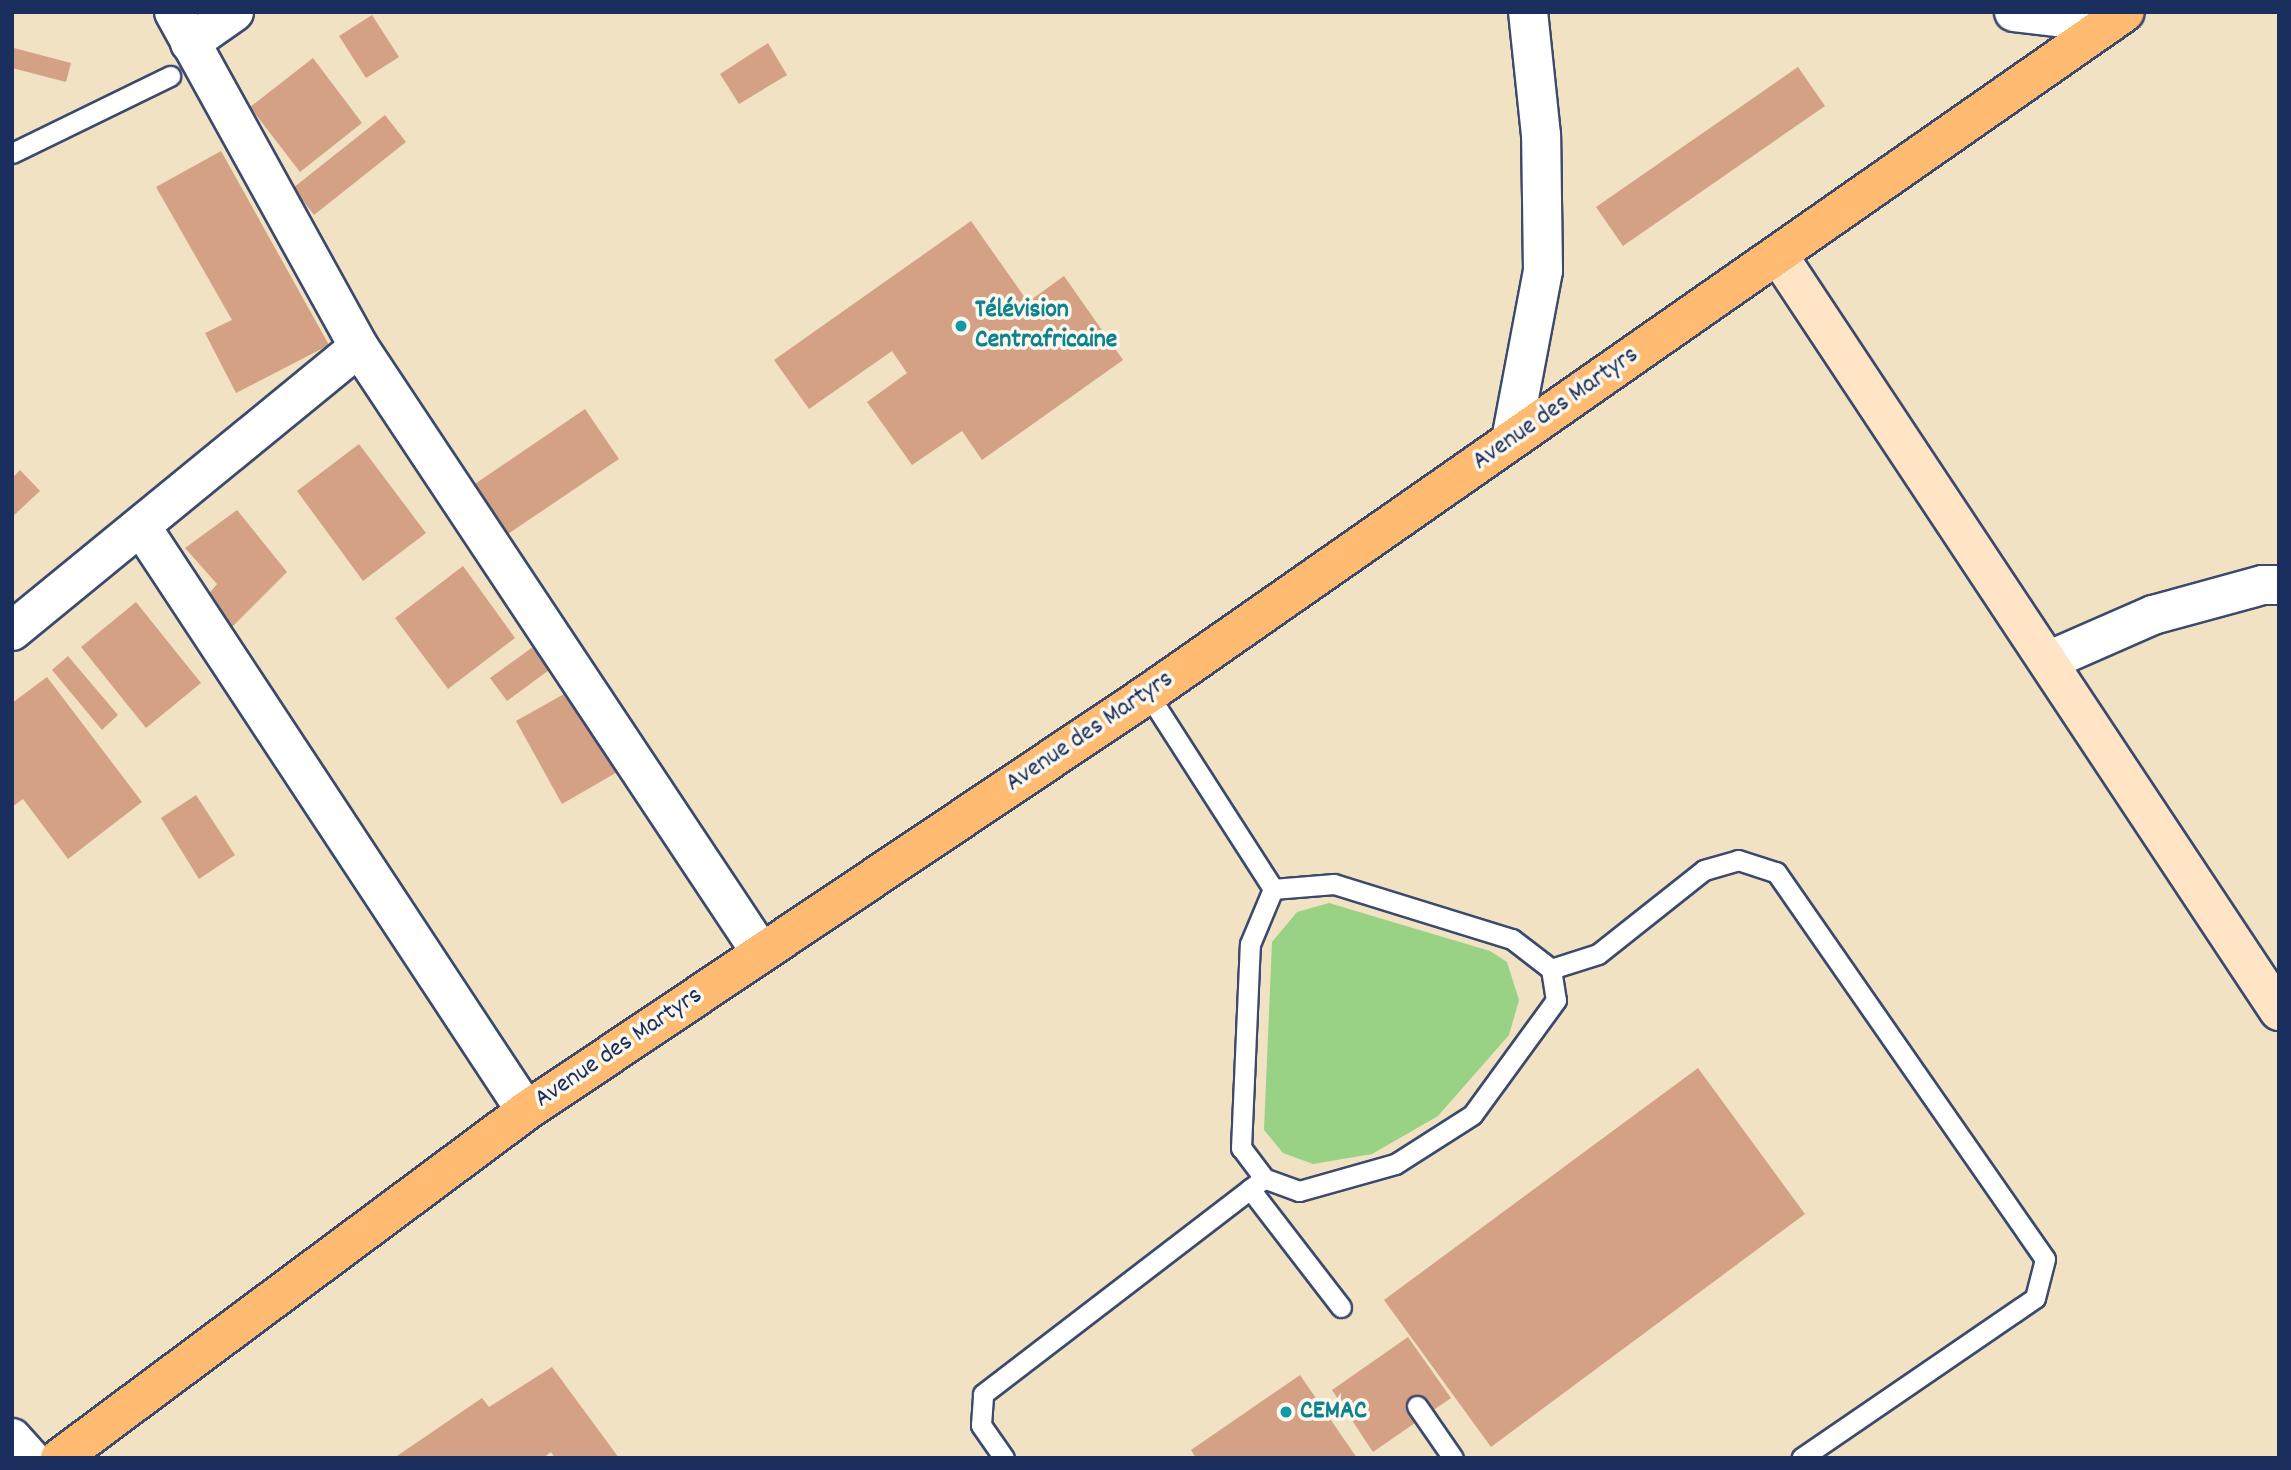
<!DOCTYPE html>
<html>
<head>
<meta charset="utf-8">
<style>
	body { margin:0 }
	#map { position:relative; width:2291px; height:1470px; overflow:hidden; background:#f1e2c4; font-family:Dekko,sans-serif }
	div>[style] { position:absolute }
	.green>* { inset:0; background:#99d284 }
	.building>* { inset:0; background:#d5a185 }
	.roads { filter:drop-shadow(2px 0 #3b4a6d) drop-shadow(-2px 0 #3b4a6d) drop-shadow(0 2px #3b4a6d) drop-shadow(0 -2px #3b4a6d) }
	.lane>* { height:19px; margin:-9.5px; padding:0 9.5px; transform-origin:9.5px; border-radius:9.5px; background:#fff }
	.street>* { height:38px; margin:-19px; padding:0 19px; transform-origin:19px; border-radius:19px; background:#fff }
	.secondary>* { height:38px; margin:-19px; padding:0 19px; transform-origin:19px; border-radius:19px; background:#ffe4c6 }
	.primary>* { height:38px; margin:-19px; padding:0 19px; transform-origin:19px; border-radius:19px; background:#ffbb71 }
	.dots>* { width:19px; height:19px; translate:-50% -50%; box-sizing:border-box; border:4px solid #fbf7ec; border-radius:50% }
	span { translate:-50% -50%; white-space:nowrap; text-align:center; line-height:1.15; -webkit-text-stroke:7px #fbf7ec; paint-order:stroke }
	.culture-label { font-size:26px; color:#0d838f; font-weight:700 }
	.left { translate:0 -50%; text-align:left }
	.street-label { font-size:26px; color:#1b2f5e }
	.frame { position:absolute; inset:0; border:14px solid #1b2f5e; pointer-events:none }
</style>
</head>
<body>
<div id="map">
	<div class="green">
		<div style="clip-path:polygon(1329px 903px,1490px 951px,1507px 962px,1519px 1000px,1509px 1035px,1438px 1116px,1372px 1154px,1313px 1164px,1283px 1153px,1264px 1130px,1272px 942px,1297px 912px)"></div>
	</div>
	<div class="building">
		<div style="clip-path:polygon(372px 15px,399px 57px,366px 78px,339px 36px)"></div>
		<div style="clip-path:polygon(768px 43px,787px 75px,739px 104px,720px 74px)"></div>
		<div style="clip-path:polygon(14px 48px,71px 63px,66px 82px,12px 68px)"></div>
		<div style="clip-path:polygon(313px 58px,362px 123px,300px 172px,250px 107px)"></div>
		<div style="clip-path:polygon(1798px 67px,1825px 106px,1623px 246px,1596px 207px)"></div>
		<div style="clip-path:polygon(385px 115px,406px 142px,314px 215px,293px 188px)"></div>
		<div style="clip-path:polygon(221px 151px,329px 345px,236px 393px,205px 333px,232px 320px,156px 187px)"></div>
		<div style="clip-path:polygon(971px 221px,1028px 302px,1064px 276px,1123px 360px,982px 460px,962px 431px,912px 465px,867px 402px,907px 373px,892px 351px,809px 409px,774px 360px)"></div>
		<div style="clip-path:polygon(585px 409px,619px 459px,499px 540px,466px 490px)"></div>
		<div style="clip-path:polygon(359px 444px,426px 533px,363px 581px,297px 491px)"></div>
		<div style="clip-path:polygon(20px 470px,40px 491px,12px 517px,12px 478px)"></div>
		<div style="clip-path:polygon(237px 510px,287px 572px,227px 632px,202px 602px,217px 584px,185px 548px)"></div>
		<div style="clip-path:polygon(463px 566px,515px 638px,448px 689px,395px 618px)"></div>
		<div style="clip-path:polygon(136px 602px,201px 683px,146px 728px,81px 647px)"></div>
		<div style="clip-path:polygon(544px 639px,560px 662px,507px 701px,490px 678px)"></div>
		<div style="clip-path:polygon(68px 656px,118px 715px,102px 730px,52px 670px)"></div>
		<div style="clip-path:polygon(47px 677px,142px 802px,68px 859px,23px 799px,12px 807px,12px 703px)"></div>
		<div style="clip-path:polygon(580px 685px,626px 767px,562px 804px,516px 721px)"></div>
		<div style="clip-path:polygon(196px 795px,235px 855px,199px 879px,161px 818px)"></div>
		<div style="clip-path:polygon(1698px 1068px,1805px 1214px,1491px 1447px,1384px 1300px)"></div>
		<div style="clip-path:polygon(1408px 1337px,1451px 1398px,1373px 1452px,1332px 1390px)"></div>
		<div style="clip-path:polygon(552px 1367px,619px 1458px,555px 1458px,551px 1452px,543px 1458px,394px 1458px,482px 1398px,489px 1407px)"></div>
		<div style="clip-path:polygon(1300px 1375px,1357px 1458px,1196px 1458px,1191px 1450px)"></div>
	</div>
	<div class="roads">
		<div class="lane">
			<div style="left:12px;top:153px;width:176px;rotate:-26deg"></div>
			<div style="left:1148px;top:694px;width:232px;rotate:57.3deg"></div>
			<div style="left:1334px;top:884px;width:186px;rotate:17.2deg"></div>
			<div style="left:1512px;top:939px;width:49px;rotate:37.6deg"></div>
			<div style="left:1551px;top:969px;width:31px;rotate:81deg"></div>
			<div style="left:1556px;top:1000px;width:142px;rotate:126.1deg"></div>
			<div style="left:1472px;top:1115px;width:91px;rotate:147.5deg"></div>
			<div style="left:1395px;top:1164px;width:100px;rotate:164.3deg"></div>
			<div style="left:1299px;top:1191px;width:37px;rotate:-160deg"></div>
			<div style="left:1264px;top:1178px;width:38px;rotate:-127deg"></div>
			<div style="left:1241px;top:1148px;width:204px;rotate:-87.5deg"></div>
			<div style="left:1250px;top:944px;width:60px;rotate:-67.3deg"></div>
			<div style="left:1273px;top:889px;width:61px;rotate:-4.7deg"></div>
			<div style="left:1551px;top:969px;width:49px;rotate:-17.7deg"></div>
			<div style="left:1598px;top:954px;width:135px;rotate:-38.4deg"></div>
			<div style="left:1704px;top:870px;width:35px;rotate:-16deg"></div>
			<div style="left:1738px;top:860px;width:40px;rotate:18deg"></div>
			<div style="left:1776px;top:872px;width:471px;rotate:55.2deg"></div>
			<div style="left:2045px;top:1259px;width:40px;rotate:104.4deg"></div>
			<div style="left:2035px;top:1298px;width:283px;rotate:145.6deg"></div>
			<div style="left:1250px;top:1189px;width:149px;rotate:52.4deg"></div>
			<div style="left:1417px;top:1406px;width:63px;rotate:55.3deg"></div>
			<div style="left:1004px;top:1458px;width:40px;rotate:-124.9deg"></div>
			<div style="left:981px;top:1425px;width:31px;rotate:-86deg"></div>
			<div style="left:983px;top:1394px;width:354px;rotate:-37.5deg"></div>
		</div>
		<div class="street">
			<div style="left:174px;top:12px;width:383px;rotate:61.1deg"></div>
			<div style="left:359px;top:347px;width:725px;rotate:56.42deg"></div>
			<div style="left:2014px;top:12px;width:95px;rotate:6.7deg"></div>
			<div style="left:190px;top:43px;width:54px;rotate:-35.2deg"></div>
			<div style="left:1511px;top:440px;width:172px;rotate:-79.3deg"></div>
			<div style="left:1543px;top:271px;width:136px;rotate:-90.8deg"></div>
			<div style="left:1541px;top:135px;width:124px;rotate:-96deg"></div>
			<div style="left:142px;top:528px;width:698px;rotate:56.63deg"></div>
			<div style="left:12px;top:631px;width:448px;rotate:-39.3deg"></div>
			<div style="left:2048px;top:661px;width:115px;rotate:-23.7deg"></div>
			<div style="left:2153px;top:615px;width:114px;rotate:-15.3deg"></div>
			<div style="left:2263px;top:585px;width:16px"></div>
			<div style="left:12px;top:1438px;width:27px;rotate:48deg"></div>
		</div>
		<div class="secondary">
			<div style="left:1778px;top:255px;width:907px;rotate:56.47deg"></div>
		</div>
		<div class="primary">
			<div style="left:60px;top:1458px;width:581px;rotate:-36.67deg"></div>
			<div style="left:526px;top:1111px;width:749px;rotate:-33.84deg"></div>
			<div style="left:1148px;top:694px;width:1191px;rotate:-34.92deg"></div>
		</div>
	</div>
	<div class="dots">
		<div style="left:961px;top:326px;background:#0f9aa8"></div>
		<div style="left:1286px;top:1412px;background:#0f9aa8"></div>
	</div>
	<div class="culture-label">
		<span class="left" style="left:975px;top:326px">Télévision<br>Centrafricaine</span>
		<span class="left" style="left:1300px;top:1412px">CEMAC</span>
	</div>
	<div class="street-label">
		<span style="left:1556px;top:409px;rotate:-35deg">Avenue des Martyrs</span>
		<span style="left:1090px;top:732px;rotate:-34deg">Avenue des Martyrs</span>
		<span style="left:619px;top:1048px;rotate:-34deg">Avenue des Martyrs</span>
	</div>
	<div class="frame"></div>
</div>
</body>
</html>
